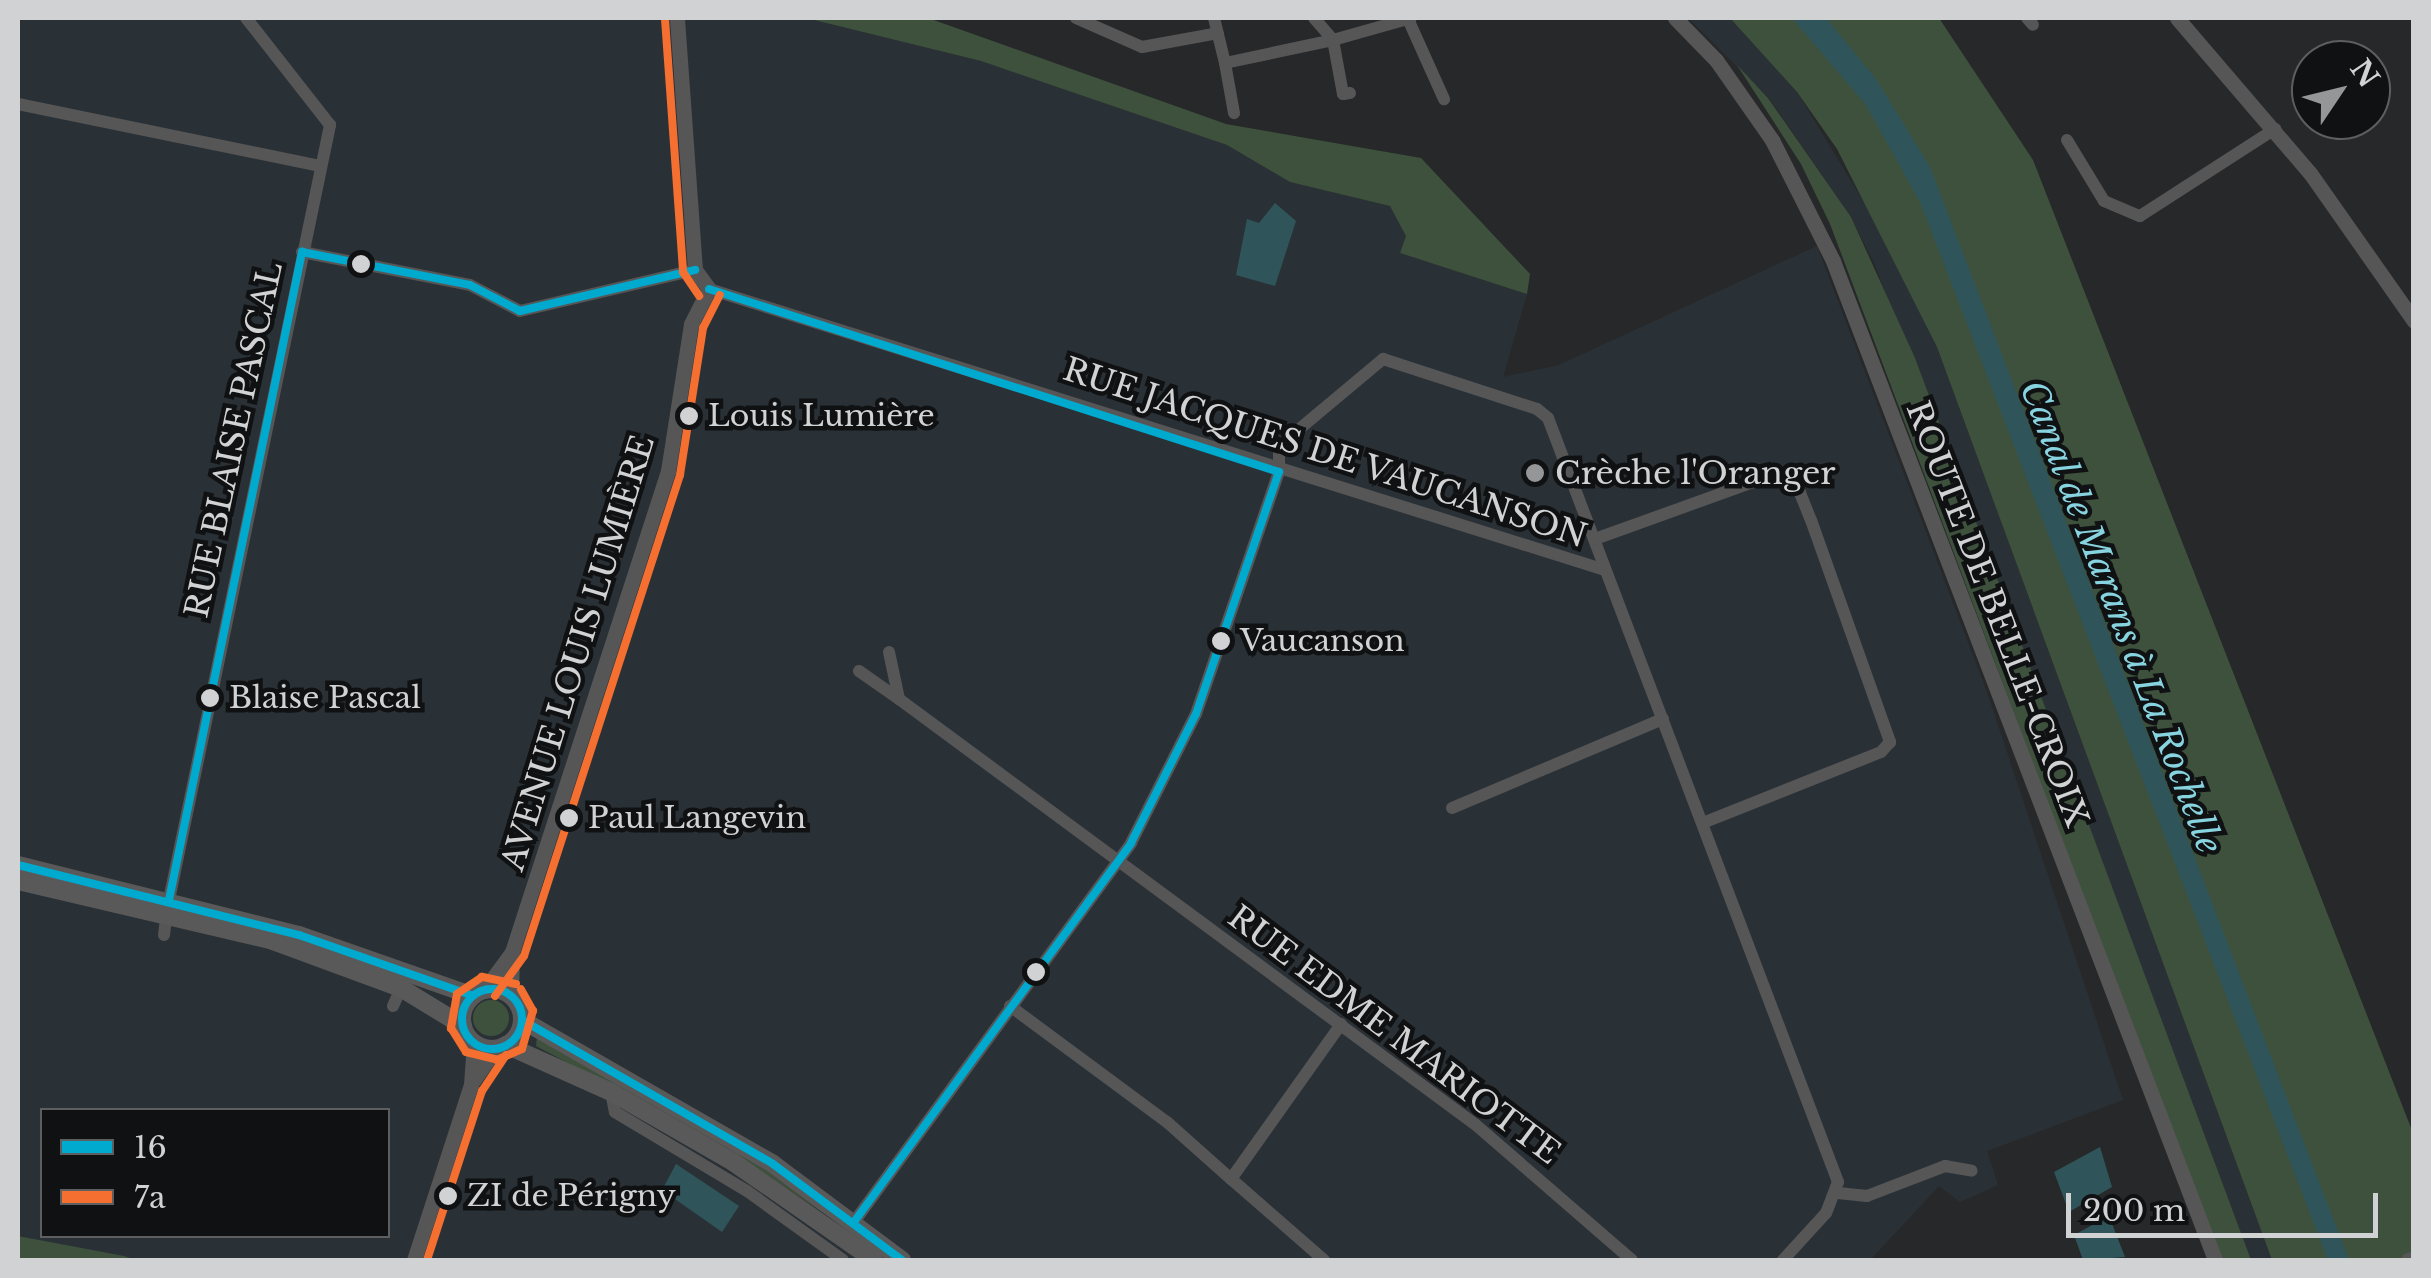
<!DOCTYPE html>
<html>
<head>
<meta charset="utf-8">
<style>
	body { margin:0 }
	#map { position:relative; width:2431px; height:1278px; overflow:hidden; background:#272829; font-family:"Libre Baskerville",serif }
	div>[style] { position:absolute }
	.built>* { inset:0; background:#2a3136 }
	.green>* { inset:0; background:#3d513d }
	.round { border-radius:50% }
	.water>* { inset:0; background:#2f555b }
	.minor>* { height:12px; margin:-6px; padding:0 6px; transform-origin:6px; border-radius:6px; background:#575657 }
	.tertiary>* { height:15px; margin:-7.5px; padding:0 7.5px; transform-origin:7.5px; border-radius:7.5px; background:#575657 }
	.secondary>* { height:18px; margin:-9px; padding:0 9px; transform-origin:9px; border-radius:9px; background:#5a5959 }
	.secondary>.ring { margin:-9px; padding:0; box-sizing:content-box; background:none; border:18px solid #5a5959; border-radius:50% }
	.bus-1>* { height:8px; margin:-4px; padding:0 4px; transform-origin:4px; border-radius:4px; background:#00a9ce }
	.bus-1>.ring { margin:-4px; padding:0; box-sizing:content-box; background:none; border:8px solid #00a9ce; border-radius:50% }
	.bus-2>* { height:8px; margin:-4px; padding:0 4px; transform-origin:4px; border-radius:4px; background:#f46f30 }
	.dots>* { width:28px; height:28px; translate:-50% -50%; box-sizing:border-box; border:5px solid #101112; border-radius:50% }
	span { translate:-50% -50%; white-space:nowrap; text-align:center; line-height:1.15; -webkit-text-stroke:9px #101112; paint-order:stroke }
	.bus-label { font-size:30px; color:#d0d2d3 }
	.left { translate:0 -50%; text-align:left }
	.street-label { font-size:32px; color:#d0d2d3 }
	.poi-label { font-size:32px; color:#d0d2d3 }
	.water-label { font-size:35px; color:#87d3e0; font-style:italic }
	.frame { position:absolute; inset:0; border:20px solid #d0d2d3; pointer-events:none }
	.legend { position:absolute; left:40px; top:1108px; width:350px; height:130px; box-sizing:border-box; background:#101112; border:2px solid #5d5e5f; margin:0; padding:12px 18px; list-style:none; font-size:30px; color:#d0d2d3 }
	.legend li { display:flex; align-items:center; gap:20px; height:50px }
	.legend b { width:50px; border:2px solid #5d5e5f }
	.north { position:absolute; left:2291px; top:40px; width:100px; height:100px; box-sizing:border-box; background:#101112; border:2px solid #5d5e5f; border-radius:50%; rotate:55deg; font-size:28px; font-weight:700; line-height:40px; text-align:center; color:#d0d2d3 }
	.north::after { content:''; display:block; margin:auto; width:35px; height:45px; background:#959698; clip-path:polygon(50% 0,100% 100%,50% 72%,0 100%) }
	.scale { position:absolute; left:2066px; top:1193px; width:312px; height:45px; box-sizing:border-box; border:5px solid #d0d2d3; border-top:0; padding-left:12px; font-size:30px; line-height:35px; white-space:nowrap; color:#d0d2d3; -webkit-text-stroke:8px #101112; paint-order:stroke }
</style>
</head>
<body>
<div id="map">
	<div class="built">
		<div style="clip-path:polygon(evenodd,18px 18px,806px 18px,981px 61px,1227px 145px,1290px 182px,1391px 206px,1406px 236px,1400px 253px,1527px 294px,1503px 377px,1559px 365px,1817px 246px,1988px 695px,2123px 1100px,1987px 1151px,1998px 1185px,1960px 1202px,1939px 1186px,1870px 1260px,136px 1260px,18px 1236px,18px 18px,42px 1110px,388px 1110px,388px 1236px,42px 1236px,42px 1110px)"></div>
		<div style="clip-path:polygon(1688px 18px,1730px 18px,1797px 92px,1893px 250px,1937px 347px,2272px 1260px,2251px 1260px,2248px 1254px,1875px 265px,1851px 217px,1769px 98px)"></div>
	</div>
	<div class="green">
		<div style="clip-path:polygon(806px 18px,928px 18px,1226px 124px,1421px 158px,1530px 274px,1527px 294px,1400px 253px,1406px 236px,1390px 206px,1290px 182px,1227px 145px,981px 61px)"></div>
		<div style="clip-path:polygon(1730px 18px,1939px 18px,2033px 160px,2413px 1133px,2413px 1260px,2272px 1260px,1937px 347px,1837px 149px,1797px 92px)"></div>
		<div style="clip-path:polygon(1737px 65px,1768px 98px,1851px 217px,1915px 358px,2251px 1260px,2220px 1260px,1830px 224px,1801px 164px)"></div>
		<div class="round" style="left:473px;top:1000px;width:36px;height:36px"></div>
		<div style="clip-path:polygon(537px 1036px,776px 1170px,835px 1221px,727px 1148px,536px 1046px)"></div>
		<div style="clip-path:polygon(18px 1236px,124px 1256px,136px 1260px,18px 1260px)"></div>
	</div>
	<div class="water">
		<div style="clip-path:polygon(1792px 18px,1826px 18px,1876px 79px,1930px 167px,2349px 1260px,2328px 1260px,1920px 202px,1866px 105px)"></div>
		<div style="clip-path:polygon(1275px 203px,1296px 221px,1275px 286px,1236px 275px,1247px 219px,1259px 223px)"></div>
		<div style="clip-path:polygon(2100px 1147px,2112px 1187px,2069px 1212px,2054px 1172px)"></div>
		<div style="clip-path:polygon(676px 1164px,739px 1206px,722px 1232px,662px 1190px)"></div>
		<div style="clip-path:polygon(2109px 1216px,2125px 1257px,2083px 1260px,2074px 1235px)"></div>
	</div>
	<div class="minor">
		<div style="left:1076px;top:18px;width:72px;rotate:23.7deg"></div>
		<div style="left:1142px;top:47px;width:77px;rotate:-10.4deg"></div>
		<div style="left:1214px;top:18px;width:46px;rotate:76.3deg"></div>
		<div style="left:1225px;top:63px;width:110px;rotate:-12deg"></div>
		<div style="left:1333px;top:40px;width:55px;rotate:79.5deg"></div>
		<div style="left:1343px;top:94px;width:7px;rotate:-8deg"></div>
		<div style="left:1314px;top:18px;width:29px;rotate:49deg"></div>
		<div style="left:1333px;top:40px;width:81px;rotate:-15.8deg"></div>
		<div style="left:2027px;top:18px;width:9px;rotate:49deg"></div>
		<div style="left:1408px;top:19px;width:88px;rotate:65.8deg"></div>
		<div style="left:1225px;top:63px;width:51px;rotate:79.8deg"></div>
		<div style="left:18px;top:104px;width:309px;rotate:11.6deg"></div>
		<div style="left:2067px;top:140px;width:71px;rotate:58.8deg"></div>
		<div style="left:2104px;top:201px;width:39px;rotate:23deg"></div>
		<div style="left:2140px;top:216px;width:161px;rotate:-32.8deg"></div>
		<div style="left:302px;top:252px;width:171px;rotate:11.1deg"></div>
		<div style="left:470px;top:285px;width:56px;rotate:27.5deg"></div>
		<div style="left:520px;top:311px;width:180px;rotate:-13.2deg"></div>
		<div style="left:709px;top:289px;width:939px;rotate:17.41deg"></div>
		<div style="left:1279px;top:472px;width:26px;rotate:-90deg"></div>
		<div style="left:1279px;top:446px;width:136px;rotate:-39.9deg"></div>
		<div style="left:1383px;top:359px;width:162px;rotate:18deg"></div>
		<div style="left:1537px;top:409px;width:14px;rotate:39deg"></div>
		<div style="left:1548px;top:418px;width:817px;rotate:69.21deg"></div>
		<div style="left:1838px;top:1182px;width:33px;rotate:111deg"></div>
		<div style="left:1826px;top:1213px;width:64px;rotate:132.5deg"></div>
		<div style="left:1595px;top:539px;width:195px;rotate:-19.8deg"></div>
		<div style="left:1778px;top:473px;width:30px;rotate:42deg"></div>
		<div style="left:1800px;top:493px;width:29px;rotate:68deg"></div>
		<div style="left:1811px;top:520px;width:236px;rotate:70.4deg"></div>
		<div style="left:1890px;top:742px;width:13px;rotate:132deg"></div>
		<div style="left:1881px;top:752px;width:192px;rotate:158.3deg"></div>
		<div style="left:889px;top:652px;width:48px;rotate:78deg"></div>
		<div style="left:899px;top:699px;width:717px;rotate:36.44deg"></div>
		<div style="left:1476px;top:1125px;width:206px;rotate:40.9deg"></div>
		<div style="left:859px;top:671px;width:49px;rotate:35deg"></div>
		<div style="left:1452px;top:808px;width:229px;rotate:-22.9deg"></div>
		<div style="left:169px;top:900px;width:792px;rotate:-78.26deg"></div>
		<div style="left:330px;top:125px;width:136px;rotate:-128.1deg"></div>
		<div style="left:164px;top:935px;width:23px;rotate:-83deg"></div>
		<div style="left:393px;top:1006px;width:20px;rotate:-66deg"></div>
		<div style="left:1010px;top:1006px;width:195px;rotate:36.5deg"></div>
		<div style="left:1167px;top:1122px;width:86px;rotate:41.7deg"></div>
		<div style="left:611px;top:1092px;width:20px;rotate:79deg"></div>
		<div style="left:615px;top:1112px;width:154px;rotate:30.9deg"></div>
		<div style="left:747px;top:1191px;width:118px;rotate:35.7deg"></div>
		<div style="left:1838px;top:1193px;width:29px;rotate:6deg"></div>
		<div style="left:1867px;top:1196px;width:84px;rotate:-21deg"></div>
		<div style="left:1945px;top:1166px;width:27px;rotate:10deg"></div>
		<div style="left:854px;top:1222px;width:469px;rotate:-53.8deg"></div>
		<div style="left:1131px;top:843px;width:144px;rotate:-63.3deg"></div>
		<div style="left:1196px;top:714px;width:256px;rotate:-71.1deg"></div>
		<div style="left:1324px;top:1260px;width:123px;rotate:-138.9deg"></div>
		<div style="left:1231px;top:1179px;width:190px;rotate:-54.6deg"></div>
	</div>
	<div class="tertiary">
		<div style="left:1675px;top:18px;width:59px;rotate:45.7deg"></div>
		<div style="left:1716px;top:60px;width:98px;rotate:55deg"></div>
		<div style="left:1772px;top:140px;width:136px;rotate:63.2deg"></div>
		<div style="left:1833px;top:261px;width:1070px;rotate:69.07deg"></div>
		<div style="left:2177px;top:18px;width:204px;rotate:49.4deg"></div>
		<div style="left:2310px;top:173px;width:181px;rotate:54.9deg"></div>
		<div style="left:485px;top:989px;width:46px;rotate:-53.9deg"></div>
		<div style="left:511px;top:996px;width:44px;rotate:-88.7deg"></div>
		<div style="left:512px;top:952px;width:506px;rotate:-72.03deg"></div>
		<div style="left:668px;top:471px;width:149px;rotate:-81.1deg"></div>
		<div style="left:691px;top:324px;width:39px;rotate:-63deg"></div>
		<div style="left:709px;top:289px;width:24px;rotate:-126deg"></div>
		<div style="left:695px;top:270px;width:253px;rotate:-94.1deg"></div>
		<div style="left:473px;top:1081px;width:40px;rotate:-55.1deg"></div>
		<div style="left:414px;top:1260px;width:184px;rotate:-72deg"></div>
		<div style="left:471px;top:1085px;width:43px;rotate:-86deg"></div>
		<div style="left:2408px;top:1260px;width:6px;rotate:-18deg"></div>
	</div>
	<div class="secondary">
		<div style="left:18px;top:865px;width:290px;rotate:14deg"></div>
		<div style="left:299px;top:935px;width:184px;rotate:19.3deg"></div>
		<div style="left:18px;top:881px;width:262px;rotate:13.2deg"></div>
		<div style="left:273px;top:941px;width:136px;rotate:20.2deg"></div>
		<div style="left:401px;top:988px;width:73px;rotate:31.5deg"></div>
		<div class="ring" style="left:462px;top:989px;width:42px;height:42px"></div>
		<div style="left:522px;top:1020px;width:289px;rotate:29.8deg"></div>
		<div style="left:773px;top:1164px;width:161px;rotate:36.7deg"></div>
		<div style="left:506px;top:1045px;width:115px;rotate:24.1deg"></div>
		<div style="left:611px;top:1092px;width:141px;rotate:29.8deg"></div>
		<div style="left:733px;top:1162px;width:172px;rotate:34.8deg"></div>
	</div>
	<div class="bus-1">
		<div style="left:302px;top:252px;width:171px;rotate:11.1deg"></div>
		<div style="left:470px;top:285px;width:56px;rotate:27.5deg"></div>
		<div style="left:520px;top:311px;width:180px;rotate:-13.2deg"></div>
		<div style="left:709px;top:289px;width:599px;rotate:17.8deg"></div>
		<div style="left:18px;top:865px;width:290px;rotate:14deg"></div>
		<div style="left:299px;top:935px;width:184px;rotate:19.3deg"></div>
		<div style="left:169px;top:900px;width:662px;rotate:-78.4deg"></div>
		<div class="ring" style="left:462px;top:989px;width:52px;height:52px"></div>
		<div style="left:522px;top:1020px;width:289px;rotate:29.8deg"></div>
		<div style="left:773px;top:1164px;width:161px;rotate:36.7deg"></div>
		<div style="left:854px;top:1222px;width:469px;rotate:-53.8deg"></div>
		<div style="left:1131px;top:843px;width:144px;rotate:-63.3deg"></div>
		<div style="left:1196px;top:714px;width:256px;rotate:-71.1deg"></div>
	</div>
	<div class="bus-2">
		<div style="left:665px;top:19px;width:254px;rotate:85.9deg"></div>
		<div style="left:683px;top:272px;width:29px;rotate:56deg"></div>
		<div style="left:516px;top:984px;width:35px;rotate:-168deg"></div>
		<div style="left:482px;top:977px;width:30px;rotate:146deg"></div>
		<div style="left:457px;top:994px;width:35px;rotate:100deg"></div>
		<div style="left:451px;top:1028px;width:28px;rotate:58deg"></div>
		<div style="left:466px;top:1052px;width:32px;rotate:14deg"></div>
		<div style="left:497px;top:1060px;width:27px;rotate:-24deg"></div>
		<div style="left:522px;top:1049px;width:40px;rotate:-74deg"></div>
		<div style="left:533px;top:1011px;width:25px;rotate:-119deg"></div>
		<div style="left:495px;top:996px;width:49px;rotate:-54.1deg"></div>
		<div style="left:524px;top:956px;width:506px;rotate:-72.03deg"></div>
		<div style="left:680px;top:475px;width:149px;rotate:-81.1deg"></div>
		<div style="left:703px;top:328px;width:37px;rotate:-63deg"></div>
		<div style="left:427px;top:1260px;width:178px;rotate:-72deg"></div>
		<div style="left:482px;top:1091px;width:43px;rotate:-56.3deg"></div>
	</div>
	<div class="dots">
		<div style="left:361px;top:264px;background:#d0d2d3"></div>
		<div style="left:689px;top:416px;background:#d0d2d3"></div>
		<div style="left:1535px;top:473px;background:#959698"></div>
		<div style="left:1221px;top:641px;background:#d0d2d3"></div>
		<div style="left:210px;top:698px;background:#d0d2d3"></div>
		<div style="left:569px;top:818px;background:#d0d2d3"></div>
		<div style="left:1036px;top:972px;background:#d0d2d3"></div>
		<div style="left:448px;top:1196px;background:#d0d2d3"></div>
	</div>
	<div class="bus-label">
		<span class="left" style="left:708px;top:416px">Louis Lumière</span>
		<span class="left" style="left:1240px;top:641px">Vaucanson</span>
		<span class="left" style="left:229px;top:698px">Blaise Pascal</span>
		<span class="left" style="left:588px;top:818px">Paul Langevin</span>
		<span class="left" style="left:467px;top:1196px">ZI de Périgny</span>
	</div>
	<div class="street-label">
		<span style="left:234px;top:440px;rotate:-78deg">RUE BLAISE PASCAL</span>
		<span style="left:1325px;top:453px;rotate:18deg">RUE JACQUES DE VAUCANSON</span>
		<span style="left:1997px;top:614px;rotate:69deg">ROUTE DE BELLE-CROIX</span>
		<span style="left:578px;top:653px;rotate:-73deg">AVENUE LOUIS LUMIÈRE</span>
		<span style="left:1394px;top:1035px;rotate:37deg">RUE EDME MARIOTTE</span>
	</div>
	<div class="poi-label">
		<span class="left" style="left:1555px;top:473px">Crèche l'Oranger</span>
	</div>
	<div class="water-label">
		<span style="left:2121px;top:617px;rotate:69deg">Canal de Marans à La Rochelle</span>
	</div>
	<div class="frame"></div>
	<ul class="legend">
	<li><b style="height:12px;background:#00a9ce"></b>16</li>
	<li><b style="height:12px;background:#f46f30"></b>7a</li>
	</ul>
	<div class="north">N</div>
	<div class="scale">200 m</div>
</div>
</body>
</html>
